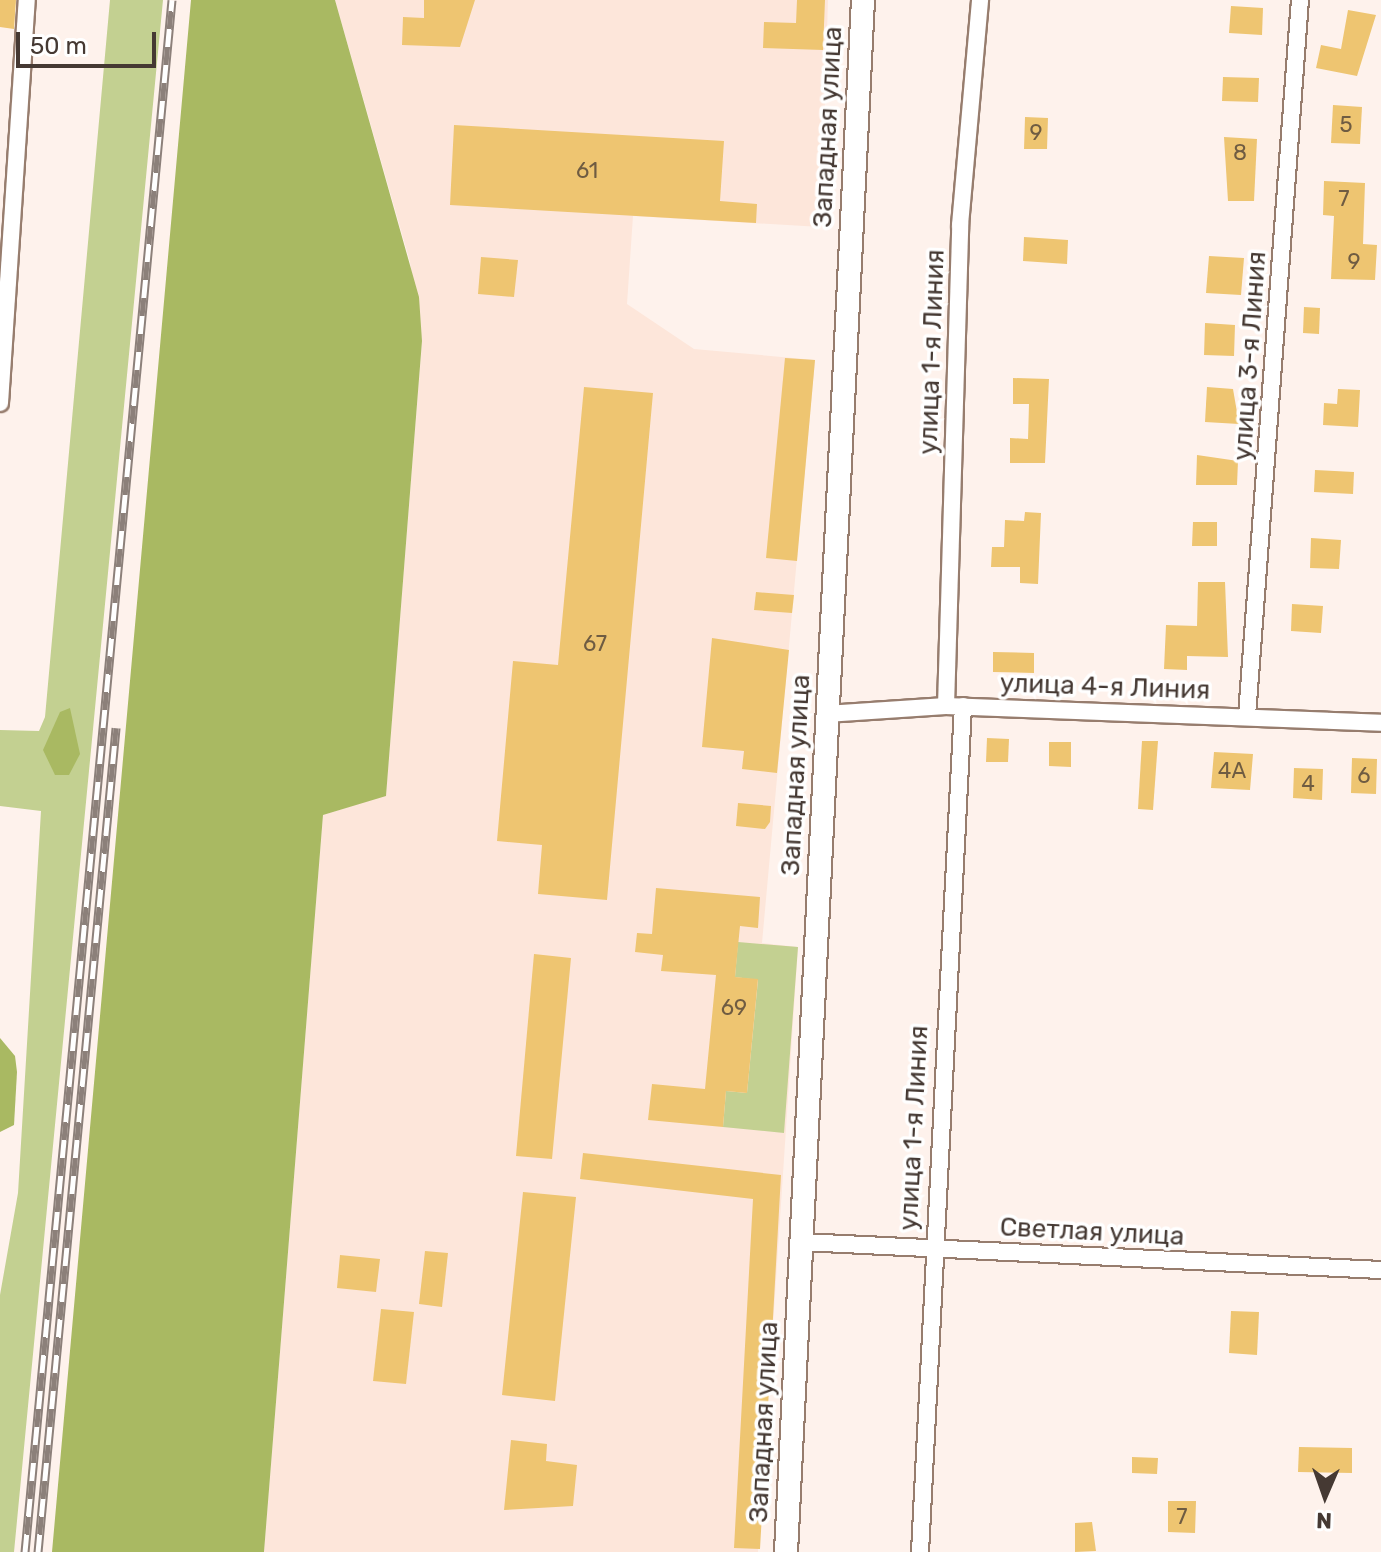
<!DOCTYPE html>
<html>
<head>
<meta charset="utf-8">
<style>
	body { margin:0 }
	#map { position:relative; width:1381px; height:1552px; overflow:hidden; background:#fef2ec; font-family:Rubik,sans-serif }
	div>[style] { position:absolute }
	.built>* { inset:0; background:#fde6da }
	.green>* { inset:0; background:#c3d091 }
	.forest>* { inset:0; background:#a9b962 }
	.building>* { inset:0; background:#eec571 }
	.roads { filter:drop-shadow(2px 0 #977d6e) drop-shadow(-2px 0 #977d6e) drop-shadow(0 2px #977d6e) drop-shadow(0 -2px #977d6e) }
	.street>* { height:16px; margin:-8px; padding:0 8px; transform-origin:8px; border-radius:8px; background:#fff }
	.secondary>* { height:22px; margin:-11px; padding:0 11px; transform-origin:11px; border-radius:11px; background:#fff }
	.rail>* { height:9px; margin-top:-4.5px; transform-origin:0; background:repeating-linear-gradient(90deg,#fff 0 18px,#8c807a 0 36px); box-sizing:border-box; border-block:2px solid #8c807a }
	span { translate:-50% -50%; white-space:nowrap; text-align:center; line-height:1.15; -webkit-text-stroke:7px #fff; paint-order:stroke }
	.number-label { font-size:22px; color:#6f5c42 }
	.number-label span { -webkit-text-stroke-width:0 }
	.street-label { font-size:26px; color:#453933 }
	.north { position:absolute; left:1285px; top:1456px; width:80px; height:80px; -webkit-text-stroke:6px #fff; paint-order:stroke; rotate:182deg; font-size:22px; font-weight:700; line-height:32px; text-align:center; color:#453933 }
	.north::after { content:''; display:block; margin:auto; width:28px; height:36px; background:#453933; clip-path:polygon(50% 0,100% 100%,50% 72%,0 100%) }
	.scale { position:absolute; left:16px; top:32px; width:140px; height:36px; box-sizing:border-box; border:4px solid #453933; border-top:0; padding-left:10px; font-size:24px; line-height:28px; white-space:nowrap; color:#453933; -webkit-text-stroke:6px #fff; paint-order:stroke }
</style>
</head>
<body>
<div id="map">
	<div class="built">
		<div style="clip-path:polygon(335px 0,828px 0,821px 227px,633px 216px,627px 304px,694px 349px,815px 360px,762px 943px,798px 947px,758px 1552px,264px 1552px,323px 815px,386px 795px,422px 342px,410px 262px)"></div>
	</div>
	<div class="green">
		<div style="clip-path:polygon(110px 0,163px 0,14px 1552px,0 1552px,0 1295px,18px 1193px,41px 811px,0 806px,0 730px,39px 731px,45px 717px)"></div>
		<div style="clip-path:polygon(738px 942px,798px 947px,784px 1133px,723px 1127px,726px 1091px,747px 1093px,758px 980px,735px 977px)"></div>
	</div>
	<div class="forest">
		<div style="clip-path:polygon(191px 0,335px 0,419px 297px,422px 341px,386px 796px,323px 815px,264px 1552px,52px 1552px)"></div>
		<div style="clip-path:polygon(70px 708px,80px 754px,69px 775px,55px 775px,43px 750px,60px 712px)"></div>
		<div style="clip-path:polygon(0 1038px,15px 1056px,17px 1072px,14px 1125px,0 1132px)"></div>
	</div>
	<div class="building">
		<div style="clip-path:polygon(0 0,16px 0,14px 29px,0 27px)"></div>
		<div style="clip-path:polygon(424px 0,475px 0,460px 47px,402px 45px,403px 17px,424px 18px)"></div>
		<div style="clip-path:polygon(797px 0,825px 0,823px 50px,763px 48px,764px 22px,796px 23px)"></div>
		<div style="clip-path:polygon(1231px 6px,1263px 8px,1262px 35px,1229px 33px)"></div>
		<div style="clip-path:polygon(1348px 10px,1376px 15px,1357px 76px,1316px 68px,1321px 45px,1341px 49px)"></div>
		<div style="clip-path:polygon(1223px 77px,1259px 78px,1258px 102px,1222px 101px)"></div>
		<div style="clip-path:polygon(1333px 105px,1362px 107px,1360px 144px,1331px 143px)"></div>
		<div style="clip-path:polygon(1025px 117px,1048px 118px,1047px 149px,1024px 149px)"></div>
		<div style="clip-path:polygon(454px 125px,724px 141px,720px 201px,757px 204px,756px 223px,450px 205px)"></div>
		<div style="clip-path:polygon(1224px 137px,1257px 139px,1254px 201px,1228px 201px)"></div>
		<div style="clip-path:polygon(1324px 181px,1365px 183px,1363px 244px,1377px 245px,1375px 280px,1331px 279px,1334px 216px,1323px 215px)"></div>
		<div style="clip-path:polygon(1024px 237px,1068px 240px,1067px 264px,1023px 261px)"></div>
		<div style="clip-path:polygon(1209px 256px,1244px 258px,1241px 295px,1206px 293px)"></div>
		<div style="clip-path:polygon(481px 257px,518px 260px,514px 297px,478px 294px)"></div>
		<div style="clip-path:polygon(1304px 307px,1320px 308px,1319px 334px,1303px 333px)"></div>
		<div style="clip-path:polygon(1205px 323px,1235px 325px,1234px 356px,1204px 355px)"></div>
		<div style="clip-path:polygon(785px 358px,815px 360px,797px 561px,766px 558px)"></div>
		<div style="clip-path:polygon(1013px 378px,1049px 379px,1045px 463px,1010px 463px,1010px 438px,1028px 439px,1029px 404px,1013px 404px)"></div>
		<div style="clip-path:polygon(584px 387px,653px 393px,607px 900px,538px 894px,542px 845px,497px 841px,513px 661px,558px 665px)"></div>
		<div style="clip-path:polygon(1207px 387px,1233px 389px,1239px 424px,1205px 422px)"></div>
		<div style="clip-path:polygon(1338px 389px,1360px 390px,1358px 427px,1323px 425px,1324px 403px,1337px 404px)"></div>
		<div style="clip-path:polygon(1197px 455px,1238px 461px,1237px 485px,1196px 485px)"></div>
		<div style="clip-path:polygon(1315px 470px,1354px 472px,1353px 494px,1314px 492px)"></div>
		<div style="clip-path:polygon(1025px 512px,1041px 513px,1038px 584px,1020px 583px,1020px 567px,991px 567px,992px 547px,1004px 547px,1005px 520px,1024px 521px)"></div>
		<div style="clip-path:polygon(1193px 522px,1217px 522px,1217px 546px,1192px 546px)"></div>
		<div style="clip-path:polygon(1311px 538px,1341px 540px,1339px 569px,1310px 568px)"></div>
		<div style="clip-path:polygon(1198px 582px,1225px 582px,1228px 657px,1187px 656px,1187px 670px,1164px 669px,1166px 625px,1197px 626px)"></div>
		<div style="clip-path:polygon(756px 592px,794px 595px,792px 613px,754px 610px)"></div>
		<div style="clip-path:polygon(1292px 604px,1323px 606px,1321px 633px,1291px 631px)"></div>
		<div style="clip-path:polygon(712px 638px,789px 650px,777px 773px,742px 769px,744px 751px,702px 747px)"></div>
		<div style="clip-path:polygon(993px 652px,1034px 653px,1034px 673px,993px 672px)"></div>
		<div style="clip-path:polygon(987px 738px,1009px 739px,1008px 762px,986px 762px)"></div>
		<div style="clip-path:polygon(1142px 741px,1158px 741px,1153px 810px,1138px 809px)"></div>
		<div style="clip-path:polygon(1049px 742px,1071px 742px,1071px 767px,1049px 766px)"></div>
		<div style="clip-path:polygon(1214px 752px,1253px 754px,1250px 790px,1211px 788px)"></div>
		<div style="clip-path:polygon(1352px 758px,1377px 759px,1376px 794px,1351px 793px)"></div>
		<div style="clip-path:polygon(1294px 768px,1323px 769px,1322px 800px,1293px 798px)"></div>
		<div style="clip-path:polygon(738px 803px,771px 806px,770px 822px,765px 829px,736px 826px)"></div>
		<div style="clip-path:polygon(656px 888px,760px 897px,758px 928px,740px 926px,735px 977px,758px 979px,747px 1093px,726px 1091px,723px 1127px,648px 1120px,652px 1084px,705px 1089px,716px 975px,661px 971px,663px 955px,635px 952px,637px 933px,652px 934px)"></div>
		<div style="clip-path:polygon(534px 954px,571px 958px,552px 1159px,516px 1156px)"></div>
		<div style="clip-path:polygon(583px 1153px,781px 1175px,760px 1549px,734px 1548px,753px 1199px,580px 1179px)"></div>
		<div style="clip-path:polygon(523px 1192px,576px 1197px,555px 1401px,502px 1395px)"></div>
		<div style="clip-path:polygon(425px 1251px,448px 1253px,442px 1307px,419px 1304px)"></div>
		<div style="clip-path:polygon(340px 1255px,380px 1259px,376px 1292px,337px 1288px)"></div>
		<div style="clip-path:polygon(381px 1309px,414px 1312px,406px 1384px,373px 1381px)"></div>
		<div style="clip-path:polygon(1231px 1311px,1259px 1312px,1257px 1355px,1229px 1353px)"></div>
		<div style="clip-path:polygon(511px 1440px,547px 1444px,546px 1461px,577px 1465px,573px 1506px,504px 1510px)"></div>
		<div style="clip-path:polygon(1299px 1447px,1352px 1448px,1352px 1473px,1298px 1472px)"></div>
		<div style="clip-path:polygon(1132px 1457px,1158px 1458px,1157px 1474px,1132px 1473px)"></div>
		<div style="clip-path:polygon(1168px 1501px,1196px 1501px,1195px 1533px,1168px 1532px)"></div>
		<div style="clip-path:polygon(1092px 1522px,1096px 1551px,1075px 1552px,1075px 1523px)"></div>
	</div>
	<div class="roads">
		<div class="street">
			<div style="left:0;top:403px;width:404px;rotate:-86.2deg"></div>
			<div style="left:946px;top:706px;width:481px;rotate:-88.3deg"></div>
			<div style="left:960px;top:225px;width:226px;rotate:-84.9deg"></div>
			<div style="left:826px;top:714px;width:120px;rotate:-3.8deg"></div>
			<div style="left:946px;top:706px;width:435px;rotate:2.2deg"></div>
			<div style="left:1247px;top:716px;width:718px;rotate:-85.77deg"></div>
			<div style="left:802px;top:1242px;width:580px;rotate:2.77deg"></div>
			<div style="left:920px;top:1552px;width:847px;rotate:-87.09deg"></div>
		</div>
		<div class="secondary">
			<div style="left:786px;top:1552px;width:1554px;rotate:-87.16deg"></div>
		</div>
	</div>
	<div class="rail">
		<div style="left:25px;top:1552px;width:1559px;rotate:-84.59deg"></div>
		<div style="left:38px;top:1552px;width:828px;rotate:-84.59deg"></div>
	</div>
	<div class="number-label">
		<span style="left:1346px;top:125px">5</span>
		<span style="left:1036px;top:133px">9</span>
		<span style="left:1240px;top:153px">8</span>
		<span style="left:587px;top:171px">61</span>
		<span style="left:1344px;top:199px">7</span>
		<span style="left:1354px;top:262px">9</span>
		<span style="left:595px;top:644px">67</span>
		<span style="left:1232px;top:771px">4А</span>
		<span style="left:1364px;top:776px">6</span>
		<span style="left:1308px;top:784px">4</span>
		<span style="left:734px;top:1008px">69</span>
		<span style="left:1182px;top:1517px">7</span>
	</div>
	<div class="street-label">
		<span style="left:828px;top:127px;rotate:-87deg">Западная улица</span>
		<span style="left:932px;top:352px;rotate:-88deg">улица 1-я Линия</span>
		<span style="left:1250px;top:356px;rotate:-86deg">улица 3-я Линия</span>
		<span style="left:1105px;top:687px;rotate:2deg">улица 4-я Линия</span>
		<span style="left:796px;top:775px;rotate:-87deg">Западная улица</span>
		<span style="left:914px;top:1128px;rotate:-87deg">улица 1-я Линия</span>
		<span style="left:1092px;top:1232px;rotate:3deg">Светлая улица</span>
		<span style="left:764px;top:1422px;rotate:-87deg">Западная улица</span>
	</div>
	<div class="north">N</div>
	<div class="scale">50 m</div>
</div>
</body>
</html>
